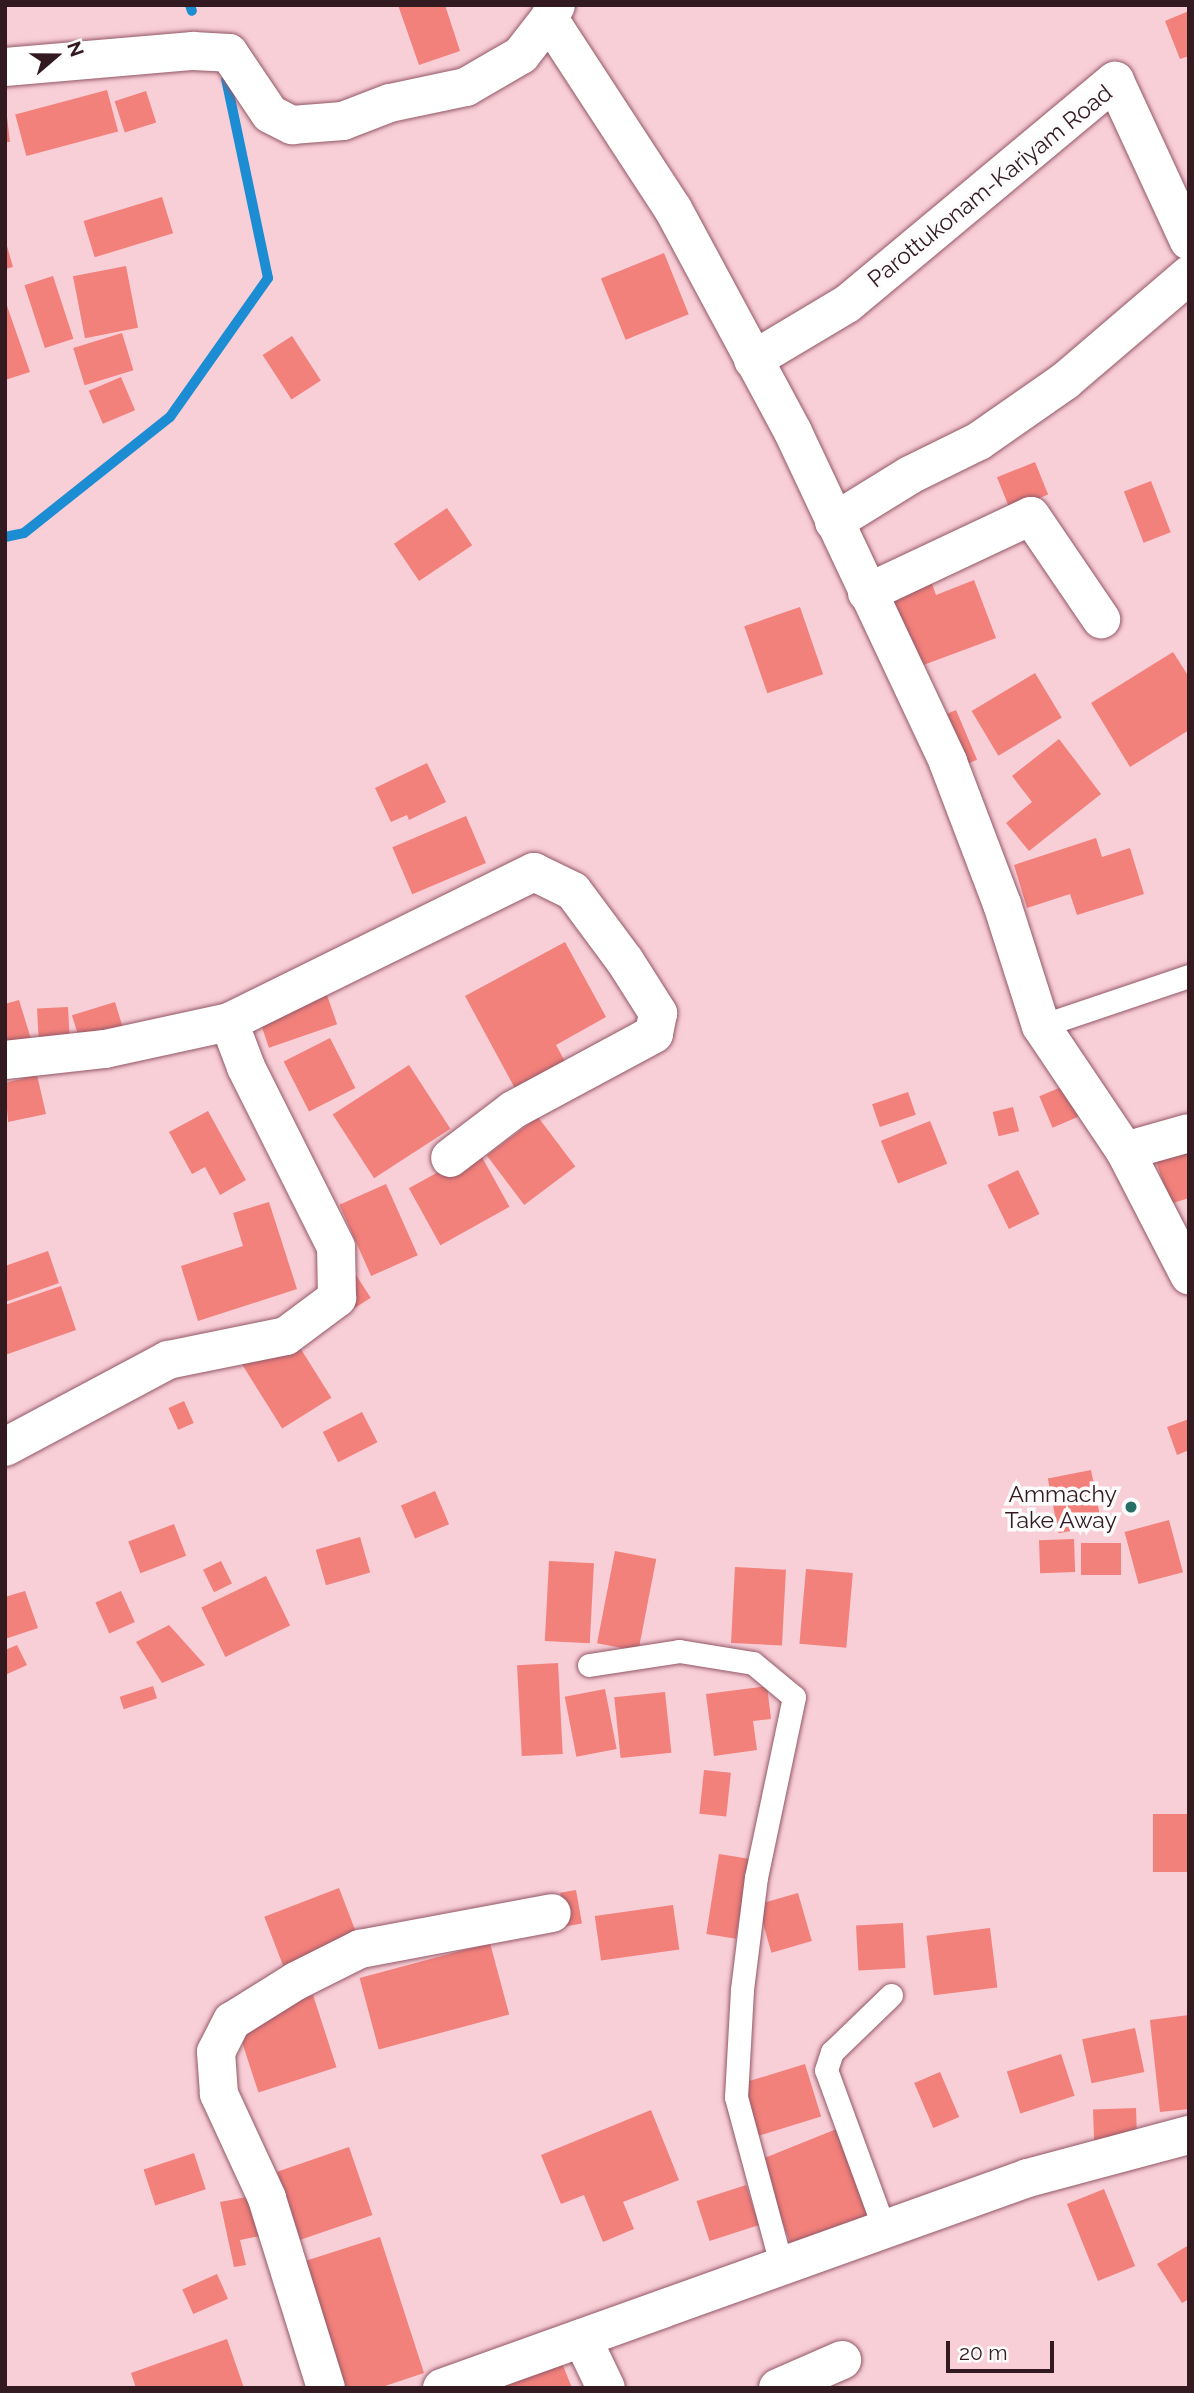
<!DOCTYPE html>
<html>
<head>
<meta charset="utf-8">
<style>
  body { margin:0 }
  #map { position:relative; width:1194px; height:2393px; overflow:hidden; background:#f8ced7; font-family:Raleway,sans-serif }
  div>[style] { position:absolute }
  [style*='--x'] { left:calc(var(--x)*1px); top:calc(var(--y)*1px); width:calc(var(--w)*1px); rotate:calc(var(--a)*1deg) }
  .stream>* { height:10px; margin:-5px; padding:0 5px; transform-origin:5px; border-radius:5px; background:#1d8dd3 }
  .building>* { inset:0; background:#f2807b; transform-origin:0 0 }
  .roads { filter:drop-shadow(0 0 2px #935766) drop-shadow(0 0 2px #935766) }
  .service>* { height:23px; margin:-11.5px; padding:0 11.5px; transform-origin:11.5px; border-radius:11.5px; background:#fff }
  .minor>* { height:38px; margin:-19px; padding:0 19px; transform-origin:19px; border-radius:19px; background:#fff }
  .dots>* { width:19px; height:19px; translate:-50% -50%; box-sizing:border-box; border:4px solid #fcfcfc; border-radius:50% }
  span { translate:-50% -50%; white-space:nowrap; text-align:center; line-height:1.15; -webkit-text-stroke:7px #fcfcfc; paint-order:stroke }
  .street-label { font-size:23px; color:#331a21 }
  .poi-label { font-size:23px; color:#331a21 }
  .right { translate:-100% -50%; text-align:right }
  .frame { position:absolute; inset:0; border:7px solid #331a21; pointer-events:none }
  .north { position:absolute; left:21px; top:21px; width:70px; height:70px; -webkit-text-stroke:5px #fcfcfc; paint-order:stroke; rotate:70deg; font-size:19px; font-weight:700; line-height:28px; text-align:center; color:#331a21 }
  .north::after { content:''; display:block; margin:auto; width:24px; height:32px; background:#331a21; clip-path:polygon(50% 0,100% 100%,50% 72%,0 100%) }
  .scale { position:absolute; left:946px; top:2341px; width:108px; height:32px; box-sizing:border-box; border:4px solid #331a21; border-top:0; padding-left:9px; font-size:21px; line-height:24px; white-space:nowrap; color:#331a21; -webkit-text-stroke:5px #fcfcfc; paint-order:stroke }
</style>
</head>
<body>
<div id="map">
  <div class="stream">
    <i style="--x:190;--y:5;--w:6;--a:72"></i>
    <i style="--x:5;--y:537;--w:19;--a:-12"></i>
    <i style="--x:24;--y:533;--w:186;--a:-38.5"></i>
    <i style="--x:170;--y:417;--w:170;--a:-54.8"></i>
    <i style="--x:268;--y:278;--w:203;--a:-101.9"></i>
  </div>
  <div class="building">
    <i style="clip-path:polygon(398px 5px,445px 5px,460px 51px,419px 65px)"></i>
    <i style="clip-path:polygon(1189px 11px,1189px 56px,1180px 59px,1165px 21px)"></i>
    <i style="left:107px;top:90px;width:43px;height:95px;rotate:75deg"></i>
    <i style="left:146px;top:91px;width:33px;height:33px;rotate:72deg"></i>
    <i style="clip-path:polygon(7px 117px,10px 142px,5px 142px,5px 118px)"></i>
    <i style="left:162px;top:197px;width:38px;height:82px;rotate:73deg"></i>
    <i style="clip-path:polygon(5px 239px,13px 267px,5px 269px)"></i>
    <i style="left:664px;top:253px;width:66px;height:68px;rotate:68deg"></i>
    <i style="left:126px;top:266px;width:63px;height:54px;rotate:79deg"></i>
    <i style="left:53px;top:276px;width:66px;height:30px;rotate:72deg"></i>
    <i style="clip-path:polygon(5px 300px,30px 372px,5px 380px)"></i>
    <i style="left:122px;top:333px;width:39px;height:51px;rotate:73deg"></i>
    <i style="left:292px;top:336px;width:53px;height:35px;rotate:57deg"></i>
    <i style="left:121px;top:377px;width:36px;height:35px;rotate:67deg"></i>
    <i style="left:1035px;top:462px;width:35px;height:41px;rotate:68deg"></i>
    <i style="left:1151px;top:481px;width:55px;height:29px;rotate:69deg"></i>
    <i style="left:447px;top:508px;width:45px;height:64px;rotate:56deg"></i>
    <i style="clip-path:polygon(974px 580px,996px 638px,910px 670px,883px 599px,931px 581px,936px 595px)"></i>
    <i style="left:800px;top:607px;width:71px;height:59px;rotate:71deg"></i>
    <i style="clip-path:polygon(1173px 652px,1189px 677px,1189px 730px,1130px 767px,1091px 703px)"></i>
    <i style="left:1035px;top:673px;width:52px;height:74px;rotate:59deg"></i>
    <i style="left:956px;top:710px;width:54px;height:17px;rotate:67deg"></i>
    <i style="clip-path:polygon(1059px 739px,1101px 794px,1029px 851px,1006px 823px,1032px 802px,1012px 776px)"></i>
    <i style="clip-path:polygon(427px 763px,446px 802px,409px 820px,407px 815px,391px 822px,375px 788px)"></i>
    <i style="left:466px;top:816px;width:51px;height:80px;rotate:67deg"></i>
    <i style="clip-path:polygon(1096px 838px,1102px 857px,1130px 848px,1144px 894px,1077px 915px,1070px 894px,1027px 908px,1014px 865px)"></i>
    <i style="clip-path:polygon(565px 942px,606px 1017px,556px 1045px,568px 1067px,518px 1094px,465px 996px)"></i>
    <i style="left:327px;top:995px;width:31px;height:72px;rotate:71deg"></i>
    <i style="clip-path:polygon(19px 1000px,31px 1039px,5px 1046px,5px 1004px)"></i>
    <i style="left:115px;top:1002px;width:27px;height:45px;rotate:73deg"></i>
    <i style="left:68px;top:1007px;width:37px;height:31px;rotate:87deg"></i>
    <i style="left:330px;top:1038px;width:56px;height:52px;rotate:63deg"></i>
    <i style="left:409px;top:1065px;width:76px;height:91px;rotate:57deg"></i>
    <i style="clip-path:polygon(37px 1075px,46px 1114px,8px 1122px,5px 1083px)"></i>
    <i style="left:1066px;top:1085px;width:34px;height:29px;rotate:67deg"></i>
    <i style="left:908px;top:1092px;width:24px;height:38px;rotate:71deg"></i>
    <i style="left:1013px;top:1107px;width:25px;height:21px;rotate:76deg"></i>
    <i style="clip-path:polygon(208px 1111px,246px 1180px,220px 1195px,205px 1167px,192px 1174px,169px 1132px)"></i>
    <i style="left:538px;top:1117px;width:62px;height:64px;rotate:53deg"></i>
    <i style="left:930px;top:1121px;width:46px;height:53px;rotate:68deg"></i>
    <i style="left:478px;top:1150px;width:65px;height:79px;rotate:61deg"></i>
    <i style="clip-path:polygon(1189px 1150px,1189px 1198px,1170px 1204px,1156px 1161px)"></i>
    <i style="left:1018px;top:1170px;width:49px;height:34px;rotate:64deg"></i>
    <i style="left:386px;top:1184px;width:78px;height:51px;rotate:66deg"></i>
    <i style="clip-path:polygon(269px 1202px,297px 1289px,198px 1321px,181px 1266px,243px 1246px,233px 1213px)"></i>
    <i style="clip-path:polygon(48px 1251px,59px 1283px,5px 1302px,5px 1266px)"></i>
    <i style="left:356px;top:1275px;width:27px;height:19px;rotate:57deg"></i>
    <i style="clip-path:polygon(61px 1286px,76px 1330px,5px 1355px,5px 1305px)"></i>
    <i style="left:289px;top:1330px;width:80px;height:58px;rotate:58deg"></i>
    <i style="left:184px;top:1401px;width:24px;height:17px;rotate:66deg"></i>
    <i style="left:362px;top:1412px;width:34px;height:44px;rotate:63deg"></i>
    <i style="clip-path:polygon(1189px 1419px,1189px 1450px,1177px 1455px,1167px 1427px)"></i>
    <i style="left:1091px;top:1470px;width:56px;height:44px;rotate:79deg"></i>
    <i style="left:435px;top:1491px;width:36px;height:37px;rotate:67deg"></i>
    <i style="left:1169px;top:1520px;width:54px;height:46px;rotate:75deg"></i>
    <i style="left:174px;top:1524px;width:34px;height:49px;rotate:69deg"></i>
    <i style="left:360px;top:1537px;width:37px;height:46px;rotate:74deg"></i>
    <i style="left:1074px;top:1539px;width:33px;height:35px;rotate:88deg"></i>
    <i style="left:1081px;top:1543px;width:40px;height:32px"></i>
    <i style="left:615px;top:1551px;width:42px;height:94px;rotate:11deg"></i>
    <i style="left:221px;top:1561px;width:25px;height:20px;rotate:64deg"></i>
    <i style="left:549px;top:1561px;width:45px;height:80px;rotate:3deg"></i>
    <i style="left:735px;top:1567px;width:51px;height:76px;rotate:3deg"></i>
    <i style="left:806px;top:1569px;width:47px;height:75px;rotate:5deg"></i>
    <i style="left:266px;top:1576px;width:55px;height:72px;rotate:64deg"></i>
    <i style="clip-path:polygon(25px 1591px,38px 1628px,5px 1639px,5px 1597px)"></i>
    <i style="left:121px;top:1591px;width:34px;height:28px;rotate:66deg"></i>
    <i style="clip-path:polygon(169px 1625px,205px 1665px,162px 1683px,136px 1642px)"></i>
    <i style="clip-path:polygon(17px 1645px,27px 1665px,5px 1675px,5px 1650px)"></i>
    <i style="left:558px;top:1663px;width:91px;height:41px;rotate:87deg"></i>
    <i style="left:153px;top:1686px;width:13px;height:35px;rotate:72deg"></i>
    <i style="clip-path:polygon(767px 1686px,771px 1719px,753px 1721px,757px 1750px,714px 1756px,706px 1694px)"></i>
    <i style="left:605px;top:1689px;width:61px;height:41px;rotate:79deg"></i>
    <i style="left:665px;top:1692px;width:61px;height:51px;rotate:84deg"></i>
    <i style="left:704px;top:1770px;width:27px;height:44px;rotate:6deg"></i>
    <i style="left:1189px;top:1814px;width:58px;height:36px;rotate:90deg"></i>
    <i style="left:719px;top:1854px;width:30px;height:81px;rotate:9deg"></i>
    <i style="left:339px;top:1888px;width:55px;height:80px;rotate:69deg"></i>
    <i style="left:576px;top:1890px;width:34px;height:16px;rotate:80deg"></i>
    <i style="left:798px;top:1893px;width:50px;height:42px;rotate:74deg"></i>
    <i style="left:673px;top:1905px;width:45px;height:79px;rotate:82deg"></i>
    <i style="left:903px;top:1923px;width:45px;height:47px;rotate:87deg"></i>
    <i style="left:990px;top:1928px;width:60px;height:64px;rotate:83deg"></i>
    <i style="left:490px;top:1943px;width:74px;height:135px;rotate:75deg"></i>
    <i style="left:313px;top:1995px;width:76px;height:82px;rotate:72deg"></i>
    <i style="clip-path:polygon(1189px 2015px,1189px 2109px,1160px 2112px,1150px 2020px)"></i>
    <i style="left:1135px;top:2028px;width:45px;height:54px;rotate:78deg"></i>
    <i style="left:1061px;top:2054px;width:44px;height:57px;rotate:72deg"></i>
    <i style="left:805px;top:2064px;width:55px;height:65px;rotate:73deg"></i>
    <i style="left:940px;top:2072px;width:49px;height:28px;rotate:67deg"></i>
    <i style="left:1136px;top:2108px;width:31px;height:43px;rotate:88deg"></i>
    <i style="clip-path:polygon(651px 2110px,679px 2180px,623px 2202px,634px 2229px,603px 2242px,584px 2195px,561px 2204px,541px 2155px)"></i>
    <i style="left:839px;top:2128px;width:100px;height:88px;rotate:68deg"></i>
    <i style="left:349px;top:2147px;width:72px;height:76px;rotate:71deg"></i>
    <i style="left:194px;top:2153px;width:38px;height:53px;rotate:72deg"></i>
    <i style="left:746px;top:2185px;width:42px;height:52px;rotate:72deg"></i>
    <i style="left:1104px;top:2189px;width:83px;height:40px;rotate:68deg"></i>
    <i style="clip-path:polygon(257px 2195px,265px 2235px,240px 2240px,246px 2265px,234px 2267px,220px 2202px)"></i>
    <i style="clip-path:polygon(380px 2237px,424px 2373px,379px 2388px,339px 2388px,299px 2263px)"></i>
    <i style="clip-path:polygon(1189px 2245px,1189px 2299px,1182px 2303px,1157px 2264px)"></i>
    <i style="left:217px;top:2274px;width:27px;height:38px;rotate:66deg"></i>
    <i style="clip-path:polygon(227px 2339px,244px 2388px,136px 2388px,131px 2373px)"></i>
    <i style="clip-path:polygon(562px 2363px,572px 2388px,498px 2388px)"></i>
  </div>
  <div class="roads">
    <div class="service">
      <i style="--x:1041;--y:1026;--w:156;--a:-18.7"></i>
      <i style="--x:589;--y:1665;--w:91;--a:-8.8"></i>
      <i style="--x:679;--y:1651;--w:75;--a:9.2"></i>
      <i style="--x:753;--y:1663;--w:53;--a:39.7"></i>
      <i style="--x:794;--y:1697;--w:184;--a:101.9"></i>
      <i style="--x:756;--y:1877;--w:114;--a:97.1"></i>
      <i style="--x:742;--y:1990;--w:107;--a:93.2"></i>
      <i style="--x:736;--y:2097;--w:176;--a:74.9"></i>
      <i style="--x:885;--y:2231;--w:171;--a:-110.1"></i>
      <i style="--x:826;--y:2070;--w:19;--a:-72"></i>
      <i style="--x:832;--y:2052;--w:82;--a:-44"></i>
    </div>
    <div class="minor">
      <i style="--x:556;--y:5;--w:16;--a:117"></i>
      <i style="--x:549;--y:19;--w:227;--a:56.9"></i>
      <i style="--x:673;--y:209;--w:253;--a:61.7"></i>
      <i style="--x:793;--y:432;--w:365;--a:64.8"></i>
      <i style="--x:948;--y:762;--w:152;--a:69.2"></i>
      <i style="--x:1002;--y:904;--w:128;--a:72.3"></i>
      <i style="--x:1041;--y:1026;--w:151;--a:56.1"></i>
      <i style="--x:1125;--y:1151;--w:140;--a:62.7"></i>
      <i style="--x:5;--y:67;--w:189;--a:-4.9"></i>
      <i style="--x:193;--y:51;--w:36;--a:3"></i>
      <i style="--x:229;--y:53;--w:73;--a:56.1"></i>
      <i style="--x:270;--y:114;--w:25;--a:27"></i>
      <i style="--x:292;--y:125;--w:51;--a:-4.5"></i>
      <i style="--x:343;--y:121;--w:50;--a:-21"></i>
      <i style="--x:390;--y:103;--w:78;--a:-11.9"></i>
      <i style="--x:466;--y:87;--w:64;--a:-30.2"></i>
      <i style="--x:521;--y:55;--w:46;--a:-52.1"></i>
      <i style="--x:753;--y:360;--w:109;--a:-30.8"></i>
      <i style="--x:847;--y:304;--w:349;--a:-39.8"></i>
      <i style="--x:1115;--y:81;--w:176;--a:65.2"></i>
      <i style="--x:834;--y:522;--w:89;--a:-31.7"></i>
      <i style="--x:910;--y:475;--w:77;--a:-26.2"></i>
      <i style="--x:979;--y:441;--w:105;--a:-34.9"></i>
      <i style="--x:1065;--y:381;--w:163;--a:-40.5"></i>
      <i style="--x:867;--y:593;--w:181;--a:-25.2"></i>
      <i style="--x:1031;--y:516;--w:125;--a:55.8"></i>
      <i style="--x:5;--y:1060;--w:101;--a:-6.3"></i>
      <i style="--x:105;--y:1049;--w:127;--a:-12.3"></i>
      <i style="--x:1125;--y:1151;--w:66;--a:-15.7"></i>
      <i style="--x:5;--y:1447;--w:185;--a:-28.1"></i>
      <i style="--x:168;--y:1360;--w:120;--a:-11.5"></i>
      <i style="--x:286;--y:1336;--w:64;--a:-36.7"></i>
      <i style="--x:337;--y:1298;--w:51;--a:-91.1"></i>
      <i style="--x:336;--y:1247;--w:201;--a:-116.6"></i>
      <i style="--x:246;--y:1067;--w:48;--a:-110.7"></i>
      <i style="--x:229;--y:1022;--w:340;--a:-26.2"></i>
      <i style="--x:534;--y:872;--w:43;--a:26"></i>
      <i style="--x:573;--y:891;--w:87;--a:53.4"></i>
      <i style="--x:625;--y:961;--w:62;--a:57.6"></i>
      <i style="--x:658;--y:1013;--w:21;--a:101"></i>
      <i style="--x:654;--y:1034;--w:160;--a:151.7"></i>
      <i style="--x:513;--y:1110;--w:79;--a:142.7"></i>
      <i style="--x:582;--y:2338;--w:55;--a:64.4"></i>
      <i style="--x:326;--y:2388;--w:199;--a:-107.3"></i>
      <i style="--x:267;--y:2198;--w:115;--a:-114.8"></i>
      <i style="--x:219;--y:2094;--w:42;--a:-94.1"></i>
      <i style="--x:216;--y:2052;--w:35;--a:-63"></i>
      <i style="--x:232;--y:2021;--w:75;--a:-32"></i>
      <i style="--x:296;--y:1981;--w:72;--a:-26.6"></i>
      <i style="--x:360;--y:1949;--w:195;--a:-10.6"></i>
      <i style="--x:442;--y:2388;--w:622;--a:-19.72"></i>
      <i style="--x:1028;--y:2178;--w:167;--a:-15"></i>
      <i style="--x:778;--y:2388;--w:70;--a:-23.6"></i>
    </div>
  </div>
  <div class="dots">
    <i style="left:1131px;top:1507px;background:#276f66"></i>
  </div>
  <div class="street-label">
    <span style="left:990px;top:186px;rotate:-39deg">Parottukonam-Kariyam Road</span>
  </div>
  <div class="poi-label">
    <span class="right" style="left:1117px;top:1507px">Ammachy<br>Take Away</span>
  </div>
  <div class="frame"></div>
  <div class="north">N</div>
  <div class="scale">20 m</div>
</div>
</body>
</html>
